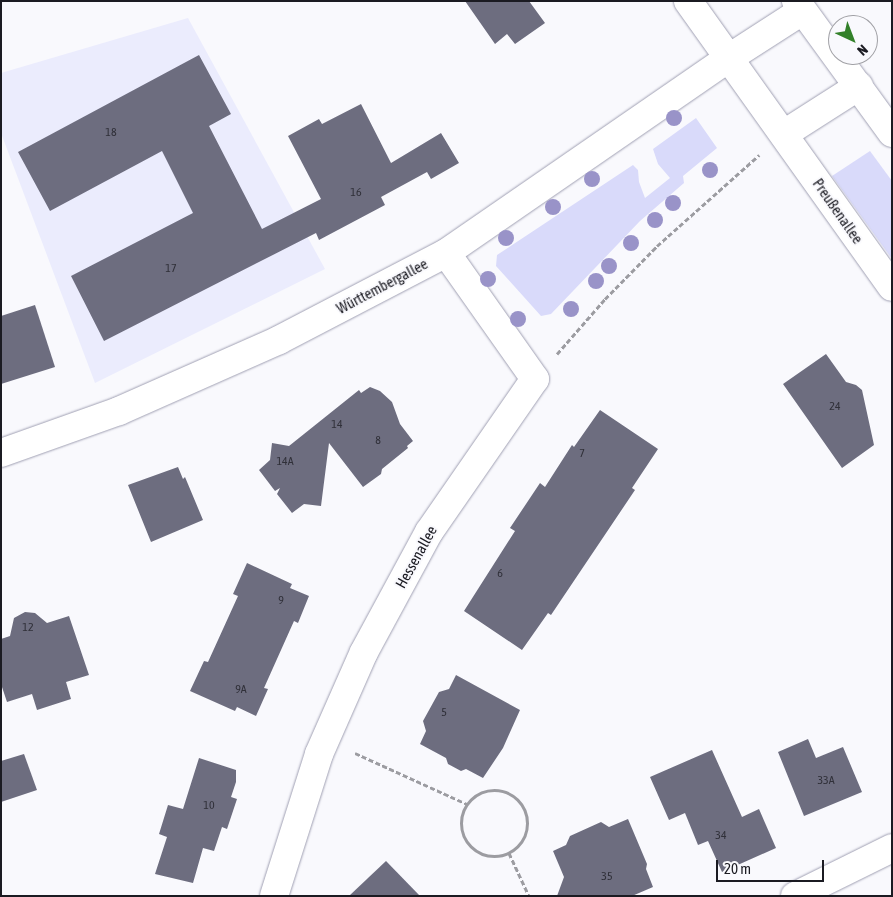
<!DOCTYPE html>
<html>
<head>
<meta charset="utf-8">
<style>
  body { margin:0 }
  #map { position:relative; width:893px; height:897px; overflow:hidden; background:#f9f9fd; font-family:"Asap Condensed",sans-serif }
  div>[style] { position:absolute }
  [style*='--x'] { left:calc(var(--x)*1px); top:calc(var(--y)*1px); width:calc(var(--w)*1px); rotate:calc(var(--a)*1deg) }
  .built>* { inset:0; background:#ebecfd }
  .green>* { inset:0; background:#d9dafa }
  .building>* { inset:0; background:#6d6d7f }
  .path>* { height:3px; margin-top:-1.5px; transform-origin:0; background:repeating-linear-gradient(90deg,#9c9ca1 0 5px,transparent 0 7.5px) }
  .path>.ring { margin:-1.5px; padding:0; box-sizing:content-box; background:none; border:3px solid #9c9ca1; border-radius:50% }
  .roads { filter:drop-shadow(0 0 1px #a0a0b3) drop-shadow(0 0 1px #a0a0b3) }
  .minor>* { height:28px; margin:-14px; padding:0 14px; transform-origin:14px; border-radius:14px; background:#fff }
  .tertiary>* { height:28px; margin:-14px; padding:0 14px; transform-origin:14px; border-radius:14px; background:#fff }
  .trees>* { width:16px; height:16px; margin:-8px; border-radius:50%; background:#9993c8 }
  span { translate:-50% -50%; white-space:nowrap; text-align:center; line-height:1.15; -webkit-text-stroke:4px #f9f9fd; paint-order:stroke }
  .number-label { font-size:12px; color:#303039 }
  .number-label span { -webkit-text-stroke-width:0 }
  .street-label { font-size:15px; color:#1b1b22 }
  .frame { position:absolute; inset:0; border:2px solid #1b1b22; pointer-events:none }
  .north { position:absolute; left:828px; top:15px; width:50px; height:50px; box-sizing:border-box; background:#f9f9fd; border:1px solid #a0a0a5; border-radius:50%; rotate:137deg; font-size:14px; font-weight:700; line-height:20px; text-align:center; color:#1b1b22 }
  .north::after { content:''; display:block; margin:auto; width:18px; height:22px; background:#33812a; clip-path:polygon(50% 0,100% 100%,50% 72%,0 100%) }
  .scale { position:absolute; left:716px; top:860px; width:108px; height:22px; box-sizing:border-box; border:2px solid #1b1b22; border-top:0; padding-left:6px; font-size:15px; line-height:18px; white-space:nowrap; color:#1b1b22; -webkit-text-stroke:4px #f9f9fd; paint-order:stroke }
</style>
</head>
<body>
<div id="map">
  <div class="built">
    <i style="clip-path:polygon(188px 18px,325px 269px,95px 383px,1px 133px,1px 73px)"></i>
  </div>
  <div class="green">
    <i style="clip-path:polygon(696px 118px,717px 148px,683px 176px,684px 183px,640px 221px,551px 314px,541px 316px,496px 266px,497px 255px,633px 165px,638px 170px,639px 182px,645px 198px,670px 178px,658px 164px,653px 149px)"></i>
    <i style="clip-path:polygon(870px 151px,892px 181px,892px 259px,832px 176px)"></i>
  </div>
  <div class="building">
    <i style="clip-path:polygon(465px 1px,529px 1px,545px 23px,515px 44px,507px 34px,495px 44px)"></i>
    <i style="clip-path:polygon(199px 55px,231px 114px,209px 126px,262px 229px,321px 199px,288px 136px,319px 119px,322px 124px,361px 104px,391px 163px,441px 133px,459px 163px,431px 179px,427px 172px,381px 197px,385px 205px,319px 240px,316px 233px,104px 341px,71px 276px,193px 213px,162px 151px,50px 211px,18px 152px)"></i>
    <i style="clip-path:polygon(35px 305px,55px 367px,1px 384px,1px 316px)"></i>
    <i style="clip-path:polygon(826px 354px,846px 382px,856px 385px,862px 390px,874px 445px,842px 468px,783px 384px)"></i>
    <i style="clip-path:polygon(370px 387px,380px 391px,392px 402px,400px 424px,413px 441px,407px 446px,408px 448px,382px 469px,381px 474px,363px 487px,329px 443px,321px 506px,304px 504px,292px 513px,277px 494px,280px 488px,275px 491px,259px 470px,270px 460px,272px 443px,289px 446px,359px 390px,361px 393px)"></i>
    <i style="clip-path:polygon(600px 410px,658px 449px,632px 488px,635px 490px,551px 615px,548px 613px,522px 650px,464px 611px,515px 531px,510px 528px,540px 483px,545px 487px,572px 445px,574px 447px)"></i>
    <i style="clip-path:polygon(178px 467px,183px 479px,185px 477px,203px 520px,151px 542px,128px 485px)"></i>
    <i style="clip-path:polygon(247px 563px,292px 584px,290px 588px,309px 596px,298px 623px,294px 621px,264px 688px,268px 689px,256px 716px,237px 707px,235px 711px,190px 691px,204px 661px,208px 662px,238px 596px,233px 594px)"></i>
    <i style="clip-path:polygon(25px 612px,35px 613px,47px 623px,69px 616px,89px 675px,66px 682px,71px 699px,37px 710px,32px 694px,7px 702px,1px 684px,1px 639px,10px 636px,14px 618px)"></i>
    <i style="clip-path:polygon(456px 675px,520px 710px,503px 748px,483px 778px,466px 769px,461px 771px,448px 764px,446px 758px,420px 744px,426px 731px,423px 721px,439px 692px,449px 689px)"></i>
    <i style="clip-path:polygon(808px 739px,816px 758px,843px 747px,862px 792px,804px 816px,778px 752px)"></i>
    <i style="clip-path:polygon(712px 750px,742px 817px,759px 809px,776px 848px,722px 872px,708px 841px,698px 845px,685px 813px,669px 820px,650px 777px)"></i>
    <i style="clip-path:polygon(24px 754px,37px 790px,1px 802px,1px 761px)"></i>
    <i style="clip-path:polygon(199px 758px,236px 770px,236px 782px,231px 797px,237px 799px,227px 829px,222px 827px,214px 851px,203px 848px,193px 883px,155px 874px,167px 837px,159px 834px,168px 805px,183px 809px)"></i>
    <i style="clip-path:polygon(628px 819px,647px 864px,646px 869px,653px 887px,632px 896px,557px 896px,564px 877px,553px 851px,566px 845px,570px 836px,601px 822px,609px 827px)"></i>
    <i style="clip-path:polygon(386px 861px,420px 896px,349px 896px)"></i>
  </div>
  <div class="path">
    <i style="--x:557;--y:354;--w:73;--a:-48.9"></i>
    <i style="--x:605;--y:299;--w:74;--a:-45.5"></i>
    <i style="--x:657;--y:246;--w:137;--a:-41.7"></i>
    <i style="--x:355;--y:753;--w:123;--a:24.5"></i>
    <i class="ring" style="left:461px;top:790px;width:63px;height:63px"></i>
    <i style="--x:509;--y:853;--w:47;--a:65.1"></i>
  </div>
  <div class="roads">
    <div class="minor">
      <i style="--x:784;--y:134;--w:89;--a:-32.6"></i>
      <i style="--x:1;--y:453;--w:125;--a:-19.6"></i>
      <i style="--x:119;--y:411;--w:175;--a:-23.9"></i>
      <i style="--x:279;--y:340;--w:188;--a:-27.5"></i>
      <i style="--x:446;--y:253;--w:344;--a:-34.6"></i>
      <i style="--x:729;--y:58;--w:87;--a:-32.8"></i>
      <i style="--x:274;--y:896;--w:149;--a:-72.4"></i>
      <i style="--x:319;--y:754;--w:111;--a:-66.2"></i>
      <i style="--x:364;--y:652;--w:136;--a:-61.6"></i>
      <i style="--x:429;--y:532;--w:186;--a:-55.3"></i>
      <i style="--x:535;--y:379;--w:154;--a:-125.2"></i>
      <i style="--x:795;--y:896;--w:108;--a:-26.3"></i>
    </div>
    <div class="tertiary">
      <i style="--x:688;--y:1;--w:351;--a:54.5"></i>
      <i style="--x:796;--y:1;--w:163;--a:54"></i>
    </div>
  </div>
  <div class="trees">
    <i style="left:674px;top:118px"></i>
    <i style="left:710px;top:170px"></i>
    <i style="left:592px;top:179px"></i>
    <i style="left:673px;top:203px"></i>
    <i style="left:553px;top:207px"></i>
    <i style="left:655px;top:220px"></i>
    <i style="left:506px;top:238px"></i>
    <i style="left:631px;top:243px"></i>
    <i style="left:609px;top:266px"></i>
    <i style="left:488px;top:279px"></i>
    <i style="left:596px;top:281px"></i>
    <i style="left:571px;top:309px"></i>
    <i style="left:518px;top:319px"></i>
  </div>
  <div class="number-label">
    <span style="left:111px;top:133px">18</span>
    <span style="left:356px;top:193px">16</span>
    <span style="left:171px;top:269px">17</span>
    <span style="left:835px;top:407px">24</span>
    <span style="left:337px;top:425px">14</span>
    <span style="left:378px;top:441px">8</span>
    <span style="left:582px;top:454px">7</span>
    <span style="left:285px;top:462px">14A</span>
    <span style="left:500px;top:574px">6</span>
    <span style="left:281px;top:601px">9</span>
    <span style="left:28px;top:628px">12</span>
    <span style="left:241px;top:690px">9A</span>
    <span style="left:444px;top:713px">5</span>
    <span style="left:826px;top:781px">33A</span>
    <span style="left:209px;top:806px">10</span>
    <span style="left:721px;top:836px">34</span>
    <span style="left:607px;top:877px">35</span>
  </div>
  <div class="street-label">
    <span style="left:838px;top:211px;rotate:55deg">Preußenallee</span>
    <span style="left:382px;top:286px;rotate:-28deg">Württembergallee</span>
    <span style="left:416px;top:557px;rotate:-61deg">Hessenallee</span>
  </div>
  <div class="frame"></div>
  <div class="north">N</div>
  <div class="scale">20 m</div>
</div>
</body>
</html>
